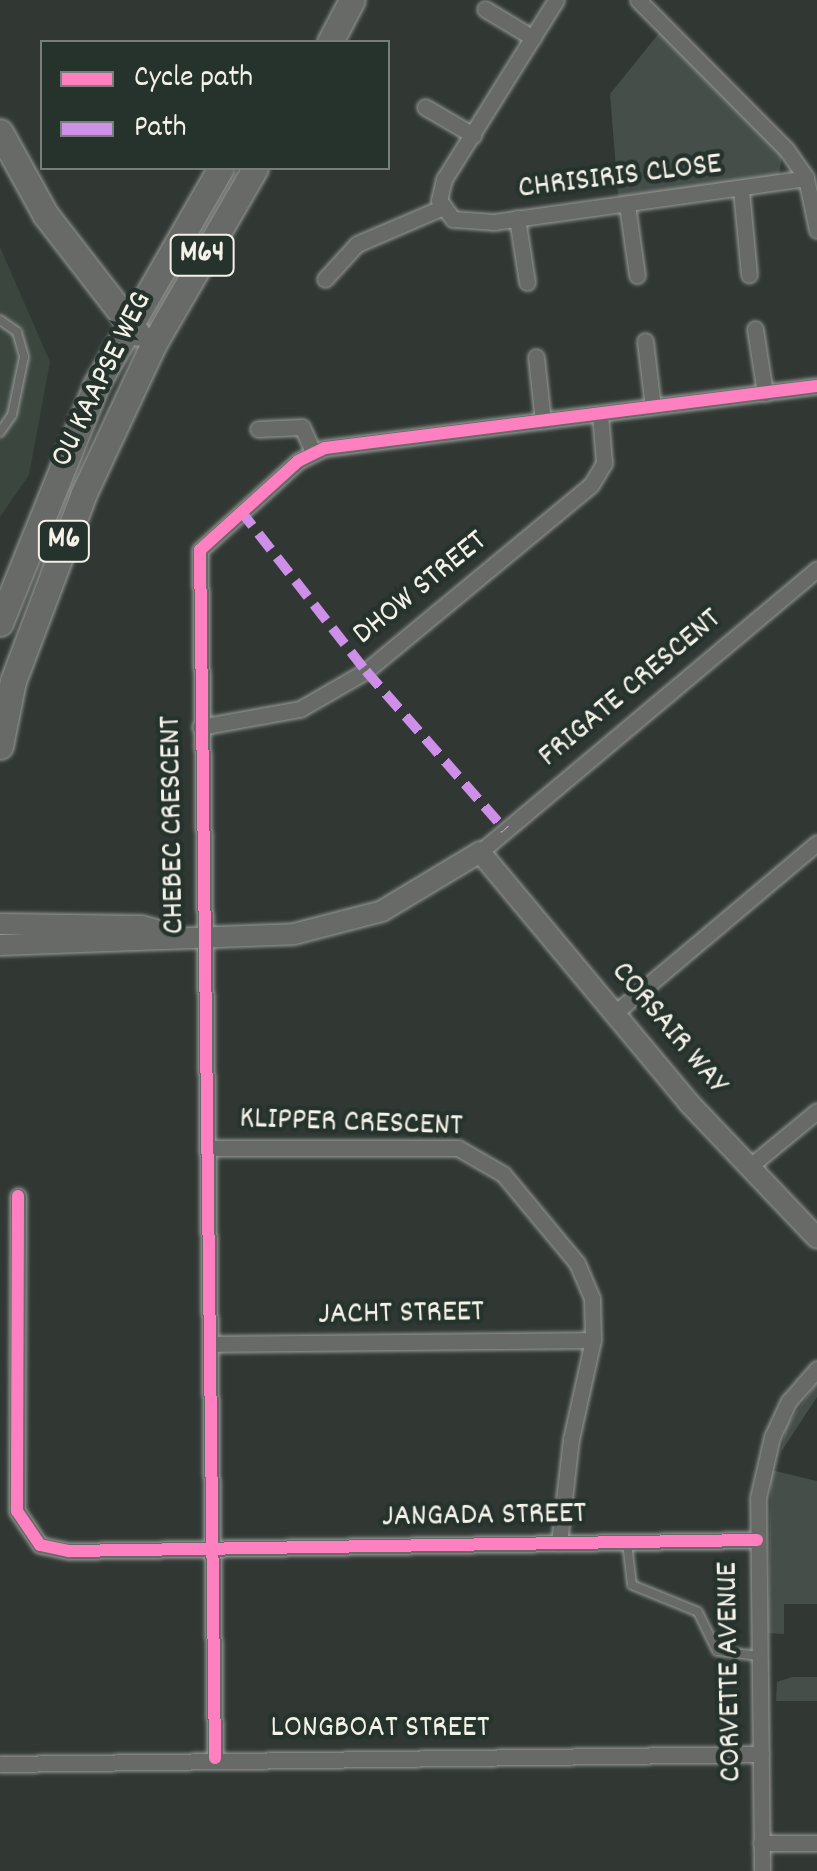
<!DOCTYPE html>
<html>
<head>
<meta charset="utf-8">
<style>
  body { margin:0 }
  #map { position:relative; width:817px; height:1871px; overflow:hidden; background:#313834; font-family:Dekko,sans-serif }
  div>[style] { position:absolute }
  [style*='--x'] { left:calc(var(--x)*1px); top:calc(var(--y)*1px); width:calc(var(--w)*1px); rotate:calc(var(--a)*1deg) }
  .built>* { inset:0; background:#3b463f }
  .green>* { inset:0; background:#454e49 }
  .roads { filter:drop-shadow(0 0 2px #9a9d99) drop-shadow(0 0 2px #9a9d99) }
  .service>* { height:8px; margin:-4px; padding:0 4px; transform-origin:4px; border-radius:4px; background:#676a66 }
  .minor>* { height:15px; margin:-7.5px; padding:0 7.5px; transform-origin:7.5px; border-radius:7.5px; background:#676a66 }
  .tertiary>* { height:20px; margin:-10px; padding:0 10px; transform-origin:10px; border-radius:10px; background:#676a66 }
  .primary>* { height:25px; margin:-12.5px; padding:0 12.5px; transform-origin:12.5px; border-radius:12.5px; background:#676a66 }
  .quiet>* { height:10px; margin-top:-5px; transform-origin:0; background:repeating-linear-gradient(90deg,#ce8fe9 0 20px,transparent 0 30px) }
  .cycleway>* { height:12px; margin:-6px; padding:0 6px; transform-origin:6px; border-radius:6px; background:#ff80c0 }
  span { translate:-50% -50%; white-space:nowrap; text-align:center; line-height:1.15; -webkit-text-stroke:9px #26332d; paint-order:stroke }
  .shield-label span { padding:2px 8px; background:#26332d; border:2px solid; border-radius:8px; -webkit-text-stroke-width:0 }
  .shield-label { font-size:30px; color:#f4f1e8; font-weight:700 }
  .street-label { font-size:32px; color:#f4f1e8 }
  .legend { position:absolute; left:40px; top:40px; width:350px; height:130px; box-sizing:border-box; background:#26332d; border:2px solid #787f78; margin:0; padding:12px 18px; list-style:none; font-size:30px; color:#f4f1e8 }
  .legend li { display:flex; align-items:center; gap:20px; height:50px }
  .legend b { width:50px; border:2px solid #787f78 }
</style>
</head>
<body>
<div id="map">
  <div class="built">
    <i style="clip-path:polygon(0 247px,50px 362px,29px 475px,0 517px)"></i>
  </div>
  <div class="green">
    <i style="clip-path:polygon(664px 27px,782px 156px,778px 182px,619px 206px,610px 94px)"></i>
    <i style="clip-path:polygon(817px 1382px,817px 1397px,781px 1452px,786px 1427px)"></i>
    <i style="clip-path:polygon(771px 1470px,817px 1481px,817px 1604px,784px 1604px,784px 1634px,768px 1633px)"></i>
    <i style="clip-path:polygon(792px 1677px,817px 1677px,817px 1701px,776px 1701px,777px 1682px)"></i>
  </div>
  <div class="roads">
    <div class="service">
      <i style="--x:0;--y:320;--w:21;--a:35"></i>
      <i style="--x:17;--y:332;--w:26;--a:74"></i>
      <i style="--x:24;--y:357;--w:59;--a:101.7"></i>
      <i style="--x:12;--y:415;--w:21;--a:125"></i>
      <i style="--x:627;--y:1543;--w:42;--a:83.2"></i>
      <i style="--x:632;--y:1585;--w:71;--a:22.2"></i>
      <i style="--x:698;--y:1612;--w:43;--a:64"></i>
      <i style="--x:717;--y:1651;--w:42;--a:6.8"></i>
    </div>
    <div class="minor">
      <i style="--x:556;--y:0;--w:211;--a:122"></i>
      <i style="--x:444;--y:179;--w:22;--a:103"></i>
      <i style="--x:439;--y:200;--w:24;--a:54"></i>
      <i style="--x:453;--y:219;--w:41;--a:4.2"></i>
      <i style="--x:494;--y:222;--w:315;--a:-8"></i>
      <i style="--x:638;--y:0;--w:210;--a:45.2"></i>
      <i style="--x:786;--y:149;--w:35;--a:55"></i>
      <i style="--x:806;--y:178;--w:53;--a:78.1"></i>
      <i style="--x:485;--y:9;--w:56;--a:31.1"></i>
      <i style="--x:425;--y:107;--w:56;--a:30.3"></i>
      <i style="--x:741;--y:190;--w:85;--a:84.6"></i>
      <i style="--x:627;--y:205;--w:71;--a:81.9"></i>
      <i style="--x:517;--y:218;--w:65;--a:81.1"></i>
      <i style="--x:325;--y:279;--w:47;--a:-47.6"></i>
      <i style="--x:357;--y:244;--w:91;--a:-23.2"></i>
      <i style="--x:755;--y:329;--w:65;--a:81.1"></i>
      <i style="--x:645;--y:341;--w:66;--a:83.1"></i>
      <i style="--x:536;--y:357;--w:64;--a:83.8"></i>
      <i style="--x:258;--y:429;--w:44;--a:-2.6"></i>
      <i style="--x:302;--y:427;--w:27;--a:66"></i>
      <i style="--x:200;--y:727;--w:102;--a:-10.2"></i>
      <i style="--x:300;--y:709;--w:76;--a:-29.9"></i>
      <i style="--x:366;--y:671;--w:292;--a:-39.6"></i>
      <i style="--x:591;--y:485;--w:26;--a:-59"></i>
      <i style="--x:604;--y:463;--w:49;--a:-94.7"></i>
      <i style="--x:480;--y:852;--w:440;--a:-40"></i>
      <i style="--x:615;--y:1013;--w:264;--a:-40.1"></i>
      <i style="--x:208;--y:1148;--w:250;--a:0"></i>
      <i style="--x:458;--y:1148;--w:52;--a:30"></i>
      <i style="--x:503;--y:1174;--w:116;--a:50.3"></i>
      <i style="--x:577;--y:1263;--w:39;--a:67"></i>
      <i style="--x:592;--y:1299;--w:41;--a:88.6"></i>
      <i style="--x:593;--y:1340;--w:101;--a:102.5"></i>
      <i style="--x:571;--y:1439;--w:105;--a:96.6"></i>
      <i style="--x:749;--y:1167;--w:88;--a:-39.5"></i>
      <i style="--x:18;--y:1196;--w:315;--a:90.2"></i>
      <i style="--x:17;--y:1511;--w:41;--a:55.9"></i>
      <i style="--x:40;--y:1545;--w:30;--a:12"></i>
      <i style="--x:69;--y:1551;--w:688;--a:-0.92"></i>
      <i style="--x:210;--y:1344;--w:383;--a:-0.6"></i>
      <i style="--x:215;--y:1758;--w:1208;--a:-90.71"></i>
      <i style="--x:200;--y:550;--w:132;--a:-42.2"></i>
      <i style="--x:298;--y:461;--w:30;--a:-26"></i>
      <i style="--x:325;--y:448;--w:496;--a:-7.2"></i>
      <i style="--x:0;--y:1764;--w:761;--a:-0.75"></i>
      <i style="--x:761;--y:1843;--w:56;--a:0"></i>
      <i style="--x:762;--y:1871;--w:373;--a:-90.6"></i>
      <i style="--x:758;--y:1498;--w:63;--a:-77.1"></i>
      <i style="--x:772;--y:1437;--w:40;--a:-65"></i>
      <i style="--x:789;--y:1401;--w:43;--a:-48.8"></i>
    </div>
    <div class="tertiary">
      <i style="--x:0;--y:924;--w:141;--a:0.8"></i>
      <i style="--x:141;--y:926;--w:28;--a:15"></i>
      <i style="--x:0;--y:945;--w:294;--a:-2.1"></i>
      <i style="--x:294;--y:934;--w:91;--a:-14.6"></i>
      <i style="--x:382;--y:911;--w:114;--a:-31"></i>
      <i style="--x:480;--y:852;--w:327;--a:50.2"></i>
      <i style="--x:689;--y:1103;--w:186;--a:46.5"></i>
    </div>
    <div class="primary">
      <i style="--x:330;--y:42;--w:47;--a:-62.4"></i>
      <i style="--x:0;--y:132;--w:94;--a:61.2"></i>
      <i style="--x:45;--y:214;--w:150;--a:52.3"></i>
      <i style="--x:0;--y:623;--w:257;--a:-68"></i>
      <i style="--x:96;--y:385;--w:250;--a:-60.1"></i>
      <i style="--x:0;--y:746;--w:66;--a:-78.7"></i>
      <i style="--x:13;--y:681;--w:201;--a:-69.3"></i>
      <i style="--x:84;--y:493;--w:163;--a:-65"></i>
      <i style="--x:153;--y:345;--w:204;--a:-60"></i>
    </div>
  </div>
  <div class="quiet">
    <i style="--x:240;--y:510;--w:204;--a:52"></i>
    <i style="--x:366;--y:671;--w:211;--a:48.8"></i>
  </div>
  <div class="cycleway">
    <i style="--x:18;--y:1196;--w:315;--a:90.2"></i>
    <i style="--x:17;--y:1511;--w:41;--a:55.9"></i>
    <i style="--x:40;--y:1545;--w:30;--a:12"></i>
    <i style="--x:69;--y:1551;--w:688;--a:-0.92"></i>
    <i style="--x:215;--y:1758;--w:1208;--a:-90.71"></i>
    <i style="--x:200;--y:550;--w:132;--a:-42.2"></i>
    <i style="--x:298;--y:461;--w:30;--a:-26"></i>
    <i style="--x:325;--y:448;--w:496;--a:-7.2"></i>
  </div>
  <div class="shield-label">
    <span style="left:202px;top:255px">M64</span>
    <span style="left:64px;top:541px">M6</span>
  </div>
  <div class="street-label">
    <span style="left:620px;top:178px;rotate:-7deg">CHRISIRIS CLOSE</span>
    <span style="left:103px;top:380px;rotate:-64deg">OU KAAPSE WEG</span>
    <span style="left:421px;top:589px;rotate:-39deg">DHOW STREET</span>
    <span style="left:631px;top:689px;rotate:-40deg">FRIGATE CRESCENT</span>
    <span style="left:174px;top:825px;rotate:-91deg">CHEBEC CRESCENT</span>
    <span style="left:668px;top:1029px;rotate:50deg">CORSAIR WAY</span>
    <span style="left:351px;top:1124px;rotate:2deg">KLIPPER CRESCENT</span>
    <span style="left:401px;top:1315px;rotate:-1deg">JACHT STREET</span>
    <span style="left:484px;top:1517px;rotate:-1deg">JANGADA STREET</span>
    <span style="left:731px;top:1672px;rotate:-91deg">CORVETTE AVENUE</span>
    <span style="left:380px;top:1729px">LONGBOAT STREET</span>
  </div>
  <ul class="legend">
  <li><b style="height:12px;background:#ff80c0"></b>Cycle path</li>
  <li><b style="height:12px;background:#ce8fe9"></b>Path</li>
  </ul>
</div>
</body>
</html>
